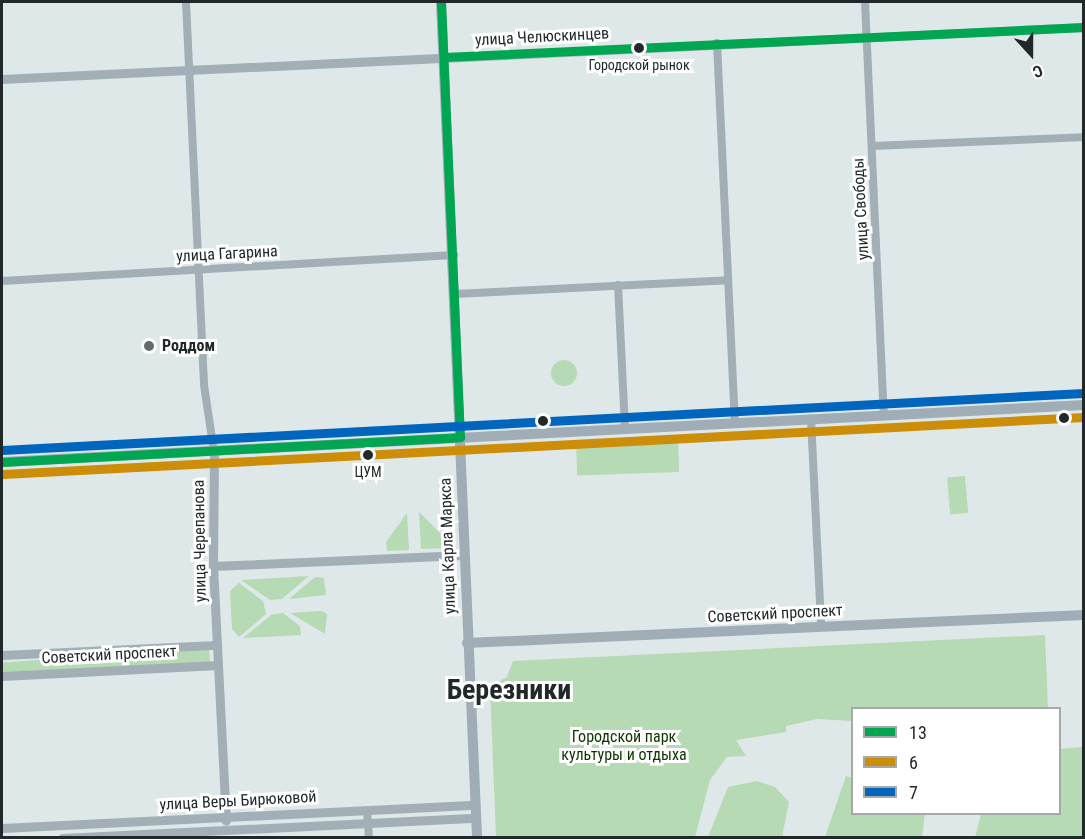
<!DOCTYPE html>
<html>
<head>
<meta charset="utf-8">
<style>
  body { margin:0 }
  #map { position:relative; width:1085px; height:839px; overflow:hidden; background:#dee8e9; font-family:"Roboto Condensed",sans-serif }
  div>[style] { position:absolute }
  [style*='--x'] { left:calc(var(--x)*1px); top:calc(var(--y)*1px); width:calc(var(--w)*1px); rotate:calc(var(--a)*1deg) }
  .green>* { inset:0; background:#b6dab3; transform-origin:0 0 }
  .round { border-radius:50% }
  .minor>* { height:8px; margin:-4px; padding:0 4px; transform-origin:4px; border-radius:4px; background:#a2afb6 }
  .tertiary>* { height:9px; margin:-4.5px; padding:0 4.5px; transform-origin:4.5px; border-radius:4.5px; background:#a2afb6 }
  .secondary>* { height:10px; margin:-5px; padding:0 5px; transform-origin:5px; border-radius:5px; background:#a0adb6 }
  .bus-1>* { height:9px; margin:-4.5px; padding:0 4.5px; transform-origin:4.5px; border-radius:4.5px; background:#00a651 }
  .bus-2>* { height:9px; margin:-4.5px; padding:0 4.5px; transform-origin:4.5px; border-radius:4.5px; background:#cc8d08 }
  .bus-3>* { height:9px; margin:-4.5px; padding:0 4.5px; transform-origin:4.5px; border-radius:4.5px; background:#0065bd }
  .dots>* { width:16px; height:16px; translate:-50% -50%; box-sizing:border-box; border:3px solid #fff; border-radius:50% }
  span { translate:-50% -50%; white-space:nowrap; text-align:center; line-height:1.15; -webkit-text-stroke:6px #fff; paint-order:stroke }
  .bus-label { font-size:14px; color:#222829 }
  .street-label { font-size:16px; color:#222829 }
  .poi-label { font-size:16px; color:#222829; font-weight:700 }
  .left { translate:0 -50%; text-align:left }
  .park-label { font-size:16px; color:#0e3502 }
  .town-label { font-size:28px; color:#222829; font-weight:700 }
  .frame { position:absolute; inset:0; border:3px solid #222829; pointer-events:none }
  .legend { position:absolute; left:851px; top:707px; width:210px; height:108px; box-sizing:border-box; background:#fff; border:2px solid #a7a9a9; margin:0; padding:8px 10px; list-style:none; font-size:18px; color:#222829 }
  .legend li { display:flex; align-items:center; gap:12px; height:30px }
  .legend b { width:30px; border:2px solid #a7a9a9 }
  .north { position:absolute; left:1001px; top:24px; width:60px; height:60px; -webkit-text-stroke:4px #fff; paint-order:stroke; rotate:159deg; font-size:16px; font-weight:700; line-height:24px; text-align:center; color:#222829 }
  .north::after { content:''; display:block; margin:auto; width:21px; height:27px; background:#222829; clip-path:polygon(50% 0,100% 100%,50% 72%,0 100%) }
</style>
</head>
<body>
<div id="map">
  <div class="green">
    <i class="round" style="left:551px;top:360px;width:26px;height:26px"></i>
    <i style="left:678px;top:440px;width:32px;height:102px;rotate:88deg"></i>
    <i style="left:965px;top:476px;width:37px;height:18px;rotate:85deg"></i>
    <i style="clip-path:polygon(419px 512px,447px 540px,446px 548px,421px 549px)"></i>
    <i style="clip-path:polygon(407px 513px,409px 550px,387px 551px,386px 542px)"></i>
    <i style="clip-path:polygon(309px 576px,282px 599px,270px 600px,241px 580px)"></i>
    <i style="clip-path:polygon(315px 577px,324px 578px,326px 595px,289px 599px)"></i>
    <i style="clip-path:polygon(239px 583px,263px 601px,266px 614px,239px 637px,232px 629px,230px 591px)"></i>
    <i style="clip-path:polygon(321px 611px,327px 614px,325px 634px,290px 613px)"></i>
    <i style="clip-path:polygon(283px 613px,300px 626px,301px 635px,243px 638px,271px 615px)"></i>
    <i style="clip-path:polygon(1045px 635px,1048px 708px,852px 708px,852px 721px,817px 719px,786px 726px,786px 732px,736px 740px,746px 756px,727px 757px,710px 780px,695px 837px,496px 837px,490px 687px,507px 677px,513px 661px)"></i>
    <i style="left:209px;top:648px;width:15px;height:207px;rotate:86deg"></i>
    <i style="clip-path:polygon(1083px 747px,1083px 837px,975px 837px,981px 814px,1060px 814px,1060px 749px)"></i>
    <i style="clip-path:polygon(846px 776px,852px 778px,852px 814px,925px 814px,922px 837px,825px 837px)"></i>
    <i style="clip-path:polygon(757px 781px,775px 787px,789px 802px,782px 837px,708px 837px,728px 787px)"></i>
  </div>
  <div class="minor">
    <i style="--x:186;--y:2;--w:383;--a:87.3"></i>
    <i style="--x:204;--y:385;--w:68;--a:81.5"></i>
    <i style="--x:865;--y:2;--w:413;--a:87.4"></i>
    <i style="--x:717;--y:43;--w:380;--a:87.3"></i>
    <i style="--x:872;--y:146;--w:212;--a:-2.4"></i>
    <i style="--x:2;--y:281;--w:453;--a:-3.3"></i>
    <i style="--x:618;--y:285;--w:143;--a:87.2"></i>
    <i style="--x:455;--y:294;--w:273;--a:-2.9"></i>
    <i style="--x:811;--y:419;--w:208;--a:87.2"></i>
    <i style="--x:367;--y:810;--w:28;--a:86"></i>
  </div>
  <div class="tertiary">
    <i style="--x:2;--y:79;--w:1083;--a:-2.75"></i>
    <i style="--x:214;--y:452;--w:114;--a:90.5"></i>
    <i style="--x:213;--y:566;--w:255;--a:87.1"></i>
    <i style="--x:213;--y:566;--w:250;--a:-2.5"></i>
    <i style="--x:2;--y:655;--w:215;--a:-2.7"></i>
    <i style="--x:2;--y:676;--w:216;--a:-2.9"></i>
    <i style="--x:2;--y:828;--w:474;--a:-2.8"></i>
    <i style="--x:62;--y:838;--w:414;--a:-2.8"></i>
  </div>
  <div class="secondary">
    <i style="--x:441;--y:2;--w:837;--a:87.53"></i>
    <i style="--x:2;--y:462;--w:1084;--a:-3.02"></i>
    <i style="--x:467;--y:643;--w:618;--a:-2.6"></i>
  </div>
  <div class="bus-1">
    <i style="--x:441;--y:2;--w:435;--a:87.5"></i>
    <i style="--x:444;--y:57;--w:641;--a:-2.68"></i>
    <i style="--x:2;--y:462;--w:459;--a:-3.1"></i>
  </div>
  <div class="bus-2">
    <i style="--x:3;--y:474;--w:1083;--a:-3.02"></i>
  </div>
  <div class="bus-3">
    <i style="--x:2;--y:450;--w:1083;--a:-3.02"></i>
  </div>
  <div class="dots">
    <i style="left:639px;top:48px;background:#222829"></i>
    <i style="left:149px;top:346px;background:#646b6c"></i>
    <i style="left:1064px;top:418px;background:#222829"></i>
    <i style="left:543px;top:421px;background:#222829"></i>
    <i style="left:368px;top:455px;background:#222829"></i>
  </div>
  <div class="bus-label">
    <span style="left:639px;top:65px">Городской рынок</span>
    <span style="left:368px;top:472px">ЦУМ</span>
  </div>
  <div class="street-label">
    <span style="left:542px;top:37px;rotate:-3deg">улица Челюскинцев</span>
    <span style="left:861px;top:209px;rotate:-93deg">улица Свободы</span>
    <span style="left:227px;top:254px;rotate:-3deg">улица Гагарина</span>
    <span style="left:200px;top:541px;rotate:-91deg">улица Черепанова</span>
    <span style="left:448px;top:546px;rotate:-92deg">улица Карла Маркса</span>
    <span style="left:775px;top:614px;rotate:-3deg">Советский проспект</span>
    <span style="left:109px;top:655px;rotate:-3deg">Советский проспект</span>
    <span style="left:238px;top:801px;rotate:-3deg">улица Веры Бирюковой</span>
  </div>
  <div class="poi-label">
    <span class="left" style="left:162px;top:346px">Роддом</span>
  </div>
  <div class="park-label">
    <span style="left:624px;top:746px">Городской парк<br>культуры и отдыха</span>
  </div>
  <div class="town-label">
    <span style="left:509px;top:690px">Березники</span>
  </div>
  <div class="frame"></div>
  <ul class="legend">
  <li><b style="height:8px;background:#00a651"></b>13</li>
  <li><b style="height:8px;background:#cc8d08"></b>6</li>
  <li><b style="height:8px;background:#0065bd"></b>7</li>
  </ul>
  <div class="north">С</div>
</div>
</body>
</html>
